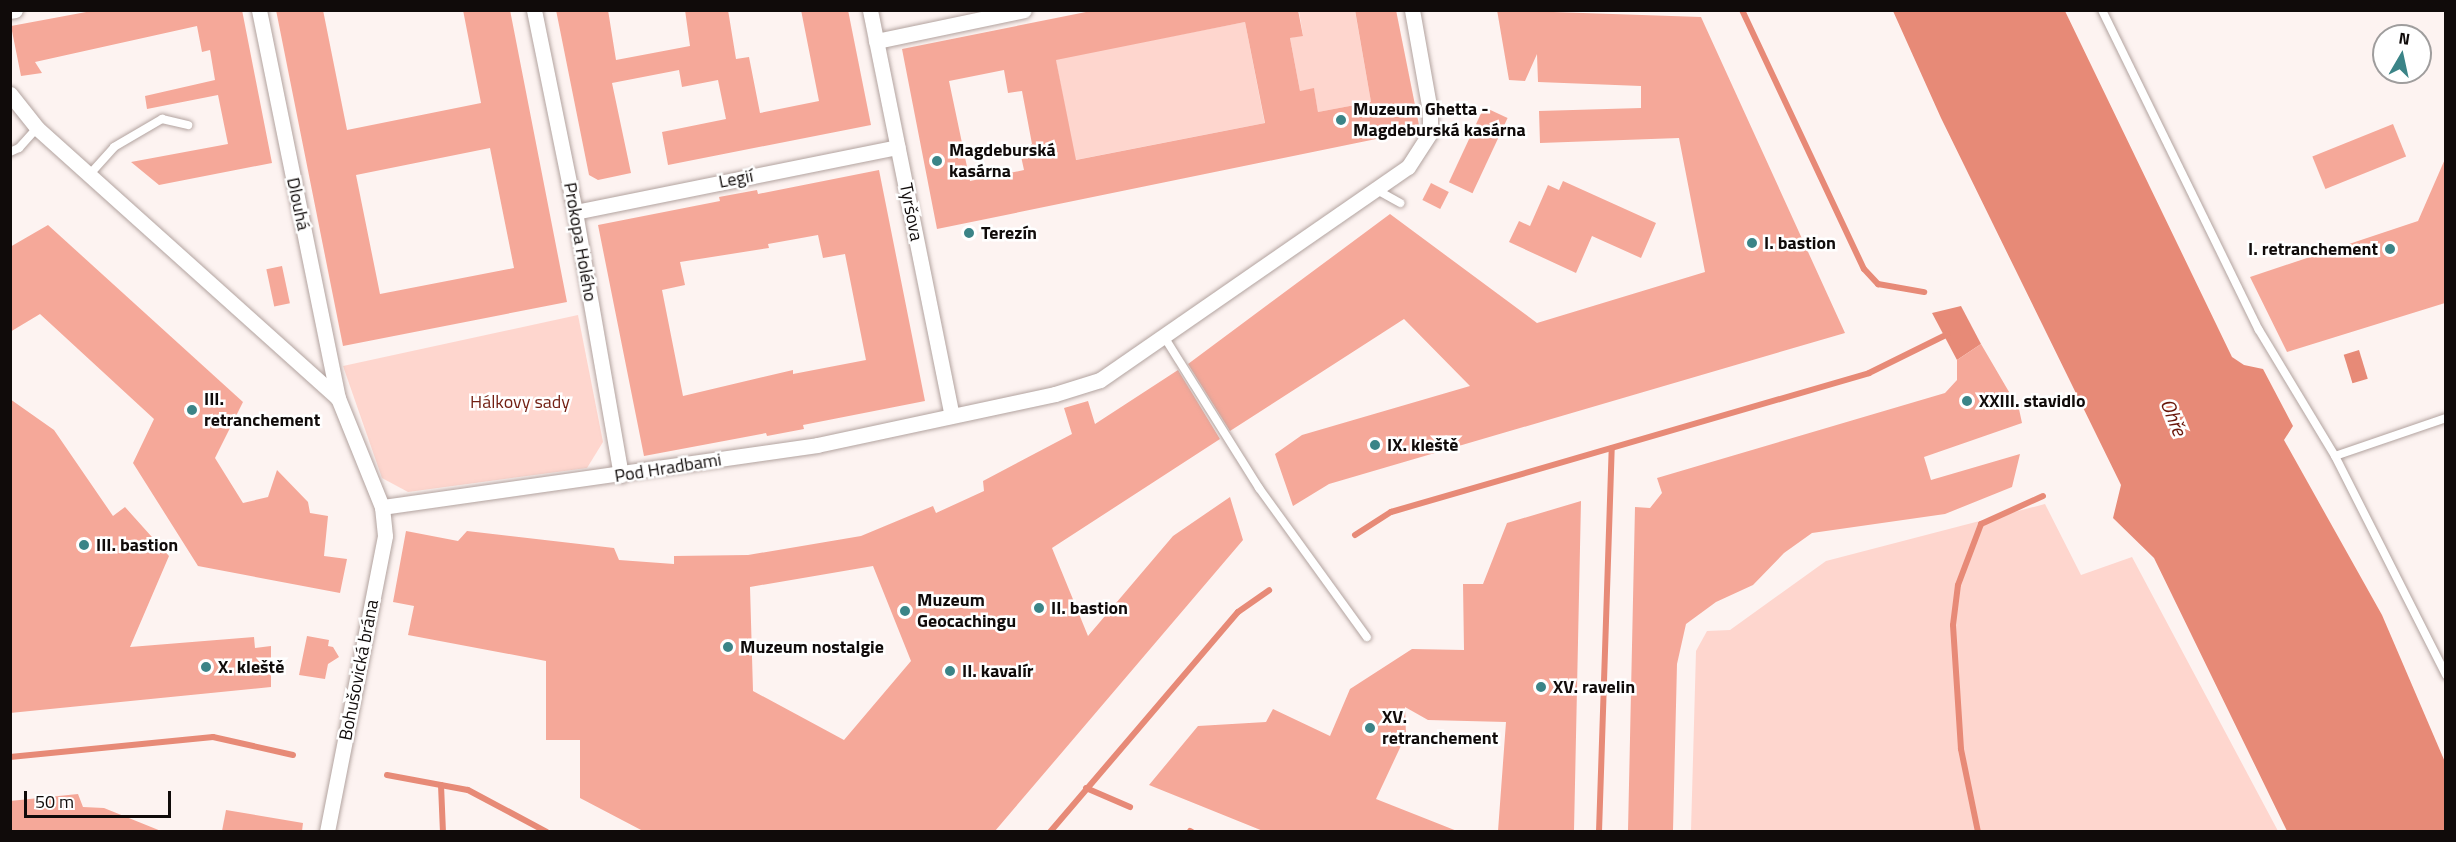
<!DOCTYPE html>
<html>
<head>
<meta charset="utf-8">
<style>
  body { margin:0 }
  #map { position:relative; width:2456px; height:842px; overflow:hidden; background:#fdf3f1; font-family:"Titillium Web",sans-serif }
  div>[style] { position:absolute }
  [style*='--x'] { left:calc(var(--x)*1px); top:calc(var(--y)*1px); width:calc(var(--w)*1px); rotate:calc(var(--a)*1deg) }
  .green>* { inset:0; background:#fed6ce; transform-origin:0 0 }
  .water>* { inset:0; background:#e78a77; transform-origin:0 0 }
  .stream>* { height:6px; margin:-3px; padding:0 3px; transform-origin:3px; border-radius:3px; background:#e78a77 }
  .building>* { inset:0; background:#f5a899; transform-origin:0 0 }
  .roads { filter:drop-shadow(0 0 2px #b2a39f) drop-shadow(0 0 2px #b2a39f) }
  .lane>* { height:8px; margin:-4px; padding:0 4px; transform-origin:4px; border-radius:4px; background:#fff }
  .street>* { height:15px; margin:-7.5px; padding:0 7.5px; transform-origin:7.5px; border-radius:7.5px; background:#fff }
  .dots>* { width:16px; height:16px; translate:-50% -50%; box-sizing:border-box; border:3px solid #fff; border-radius:50% }
  span { translate:-50% -50%; white-space:nowrap; text-align:center; line-height:1.15; -webkit-text-stroke:5px #fff; paint-order:stroke }
  .poi-label { font-size:18px; color:#100b0a; font-weight:700 }
  .left { translate:0 -50%; text-align:left }
  .right { translate:-100% -50%; text-align:right }
  .street-label { font-size:18px; color:#100b0a }
  .park-label { font-size:18px; color:#721f12 }
  .water-label { font-size:20px; color:#691609; font-style:italic }
  .frame { position:absolute; inset:0; border:12px solid #100b0a; pointer-events:none }
  .north { position:absolute; left:2372px; top:24px; width:60px; height:60px; box-sizing:border-box; background:#fff; border:2px solid #9f9d9d; border-radius:50%; rotate:9deg; font-size:16px; font-weight:700; line-height:24px; text-align:center; color:#100b0a }
  .north::after { content:''; display:block; margin:auto; width:21px; height:27px; background:#3b8487; clip-path:polygon(50% 0,100% 100%,50% 72%,0 100%) }
  .scale { position:absolute; left:24px; top:791px; width:147px; height:27px; box-sizing:border-box; border:3px solid #100b0a; border-top:0; padding-left:8px; font-size:18px; line-height:21px; white-space:nowrap; color:#100b0a; -webkit-text-stroke:4px #fff; paint-order:stroke }
</style>
</head>
<body>
<div id="map">
  <div class="green">
    <i style="clip-path:polygon(1355px 11px,1371px 102px,1318px 112px,1314px 89px,1300px 91px,1290px 38px,1303px 35px,1299px 12px)"></i>
    <i style="left:1245px;top:22px;width:103px;height:193px;rotate:79deg"></i>
    <i style="clip-path:polygon(578px 315px,603px 442px,587px 468px,408px 492px,382px 478px,343px 366px)"></i>
    <i style="clip-path:polygon(2045px 504px,2081px 575px,2132px 557px,2278px 831px,1691px 831px,1696px 651px,1707px 631px,1730px 630px,1826px 561px)"></i>
  </div>
  <div class="water">
    <i style="clip-path:polygon(1893px 11px,2065px 11px,2232px 357px,2244px 365px,2263px 369px,2293px 426px,2284px 440px,2382px 615px,2445px 762px,2445px 831px,2287px 831px,2154px 558px,2113px 518px,2121px 485px,1941px 118px)"></i>
    <i style="clip-path:polygon(1961px 306px,1981px 344px,1957px 360px,1932px 313px)"></i>
    <i style="left:2359px;top:350px;width:30px;height:16px;rotate:73deg"></i>
  </div>
  <div class="stream">
    <i style="--x:1742;--y:10;--w:286;--a:64.8"></i>
    <i style="--x:1864;--y:269;--w:21;--a:47"></i>
    <i style="--x:1878;--y:284;--w:47;--a:9.9"></i>
    <i style="--x:1355;--y:535;--w:43;--a:-32.6"></i>
    <i style="--x:1391;--y:512;--w:498;--a:-16.2"></i>
    <i style="--x:1869;--y:373;--w:88;--a:-26.3"></i>
    <i style="--x:10;--y:757;--w:204;--a:-5.6"></i>
    <i style="--x:213;--y:737;--w:82;--a:12.7"></i>
    <i style="--x:387;--y:775;--w:82;--a:10.5"></i>
    <i style="--x:468;--y:790;--w:89;--a:28"></i>
    <i style="--x:441;--y:785;--w:47;--a:87.6"></i>
    <i style="--x:1086;--y:788;--w:48;--a:23.4"></i>
    <i style="--x:1190;--y:831;--w:2;--a:27"></i>
    <i style="--x:1050;--y:832;--w:289;--a:-49.5"></i>
    <i style="--x:1238;--y:612;--w:38;--a:-35"></i>
    <i style="--x:1599;--y:832;--w:384;--a:-88.1"></i>
    <i style="--x:1978;--y:832;--w:85;--a:-101.6"></i>
    <i style="--x:1961;--y:749;--w:124;--a:-93.7"></i>
    <i style="--x:1953;--y:625;--w:40;--a:-82.9"></i>
    <i style="--x:1958;--y:585;--w:65;--a:-69.3"></i>
    <i style="--x:1981;--y:524;--w:68;--a:-24.3"></i>
  </div>
  <div class="building">
    <i style="clip-path:polygon(97px 10px,242px 10px,272px 163px,159px 185px,131px 162px,228px 144px,218px 95px,147px 109px,145px 96px,215px 80px,210px 50px,202px 52px,197px 26px,35px 62px,42px 73px,21px 76px,11px 26px)"></i>
    <i style="clip-path:polygon(evenodd,276px 10px,323px 10px,347px 130px,481px 103px,463px 10px,510px 10px,567px 302px,343px 346px,276px 10px,490px 148px,514px 268px,380px 294px,356px 175px,490px 148px)"></i>
    <i style="clip-path:polygon(556px 10px,608px 10px,616px 60px,690px 46px,685px 10px,728px 10px,736px 59px,749px 57px,760px 113px,819px 101px,801px 10px,848px 10px,871px 125px,668px 165px,662px 132px,726px 119px,718px 80px,682px 87px,679px 70px,612px 83px,631px 173px,598px 180px,589px 175px)"></i>
    <i style="clip-path:polygon(evenodd,1096px 10px,1298px 10px,1303px 36px,1290px 38px,1300px 91px,1314px 88px,1318px 112px,1371px 102px,1355px 10px,1396px 10px,1420px 130px,937px 229px,902px 49px,1096px 10px,1245px 22px,1265px 123px,1076px 160px,1056px 60px,1245px 22px,1096px 10px,1004px 70px,1008px 93px,1022px 91px,1032px 144px,1019px 147px,1024px 170px,970px 181px,949px 81px,1004px 70px)"></i>
    <i style="clip-path:polygon(1497px 10px,1701px 17px,1845px 333px,1329px 484px,1293px 506px,1275px 454px,1302px 435px,1470px 386px,1404px 319px,1230px 431px,1188px 364px,1390px 214px,1537px 323px,1705px 272px,1679px 138px,1540px 143px,1539px 111px,1641px 108px,1641px 86px,1538px 82px,1537px 54px,1525px 81px,1509px 80px)"></i>
    <i style="left:1484px;top:107px;width:26px;height:83px;rotate:25deg"></i>
    <i style="left:2393px;top:124px;width:35px;height:87px;rotate:68deg"></i>
    <i style="clip-path:polygon(2445px 159px,2445px 303px,2287px 352px,2250px 277px,2418px 221px)"></i>
    <i style="clip-path:polygon(evenodd,879px 170px,925px 401px,803px 425px,804px 429px,767px 436px,766px 433px,644px 456px,598px 225px,720px 201px,719px 197px,757px 190px,758px 194px,879px 170px,818px 235px,823px 258px,845px 254px,866px 360px,793px 374px,793px 370px,683px 396px,662px 290px,685px 285px,680px 262px,769px 248px,768px 244px,818px 235px)"></i>
    <i style="clip-path:polygon(1563px 181px,1656px 223px,1641px 258px,1592px 236px,1576px 273px,1509px 242px,1519px 221px,1530px 226px,1548px 185px,1559px 190px)"></i>
    <i style="left:1431px;top:183px;width:20px;height:19px;rotate:27deg"></i>
    <i style="clip-path:polygon(48px 225px,243px 402px,215px 458px,243px 503px,268px 497px,277px 470px,308px 502px,310px 513px,328px 516px,324px 556px,347px 559px,340px 593px,198px 566px,133px 463px,154px 419px,40px 314px,10px 332px,10px 247px)"></i>
    <i style="left:282px;top:266px;width:38px;height:16px;rotate:78deg"></i>
    <i style="clip-path:polygon(1981px 344px,2019px 409px,2022px 423px,1924px 457px,1931px 480px,2020px 454px,2012px 487px,1945px 514px,1812px 533px,1784px 553px,1753px 585px,1716px 602px,1686px 624px,1677px 664px,1673px 831px,1628px 831px,1635px 507px,1650px 508px,1662px 493px,1657px 478px,1945px 393px,1957px 380px,1957px 360px)"></i>
    <i style="clip-path:polygon(evenodd,1178px 370px,1220px 439px,1052px 548px,1088px 636px,1173px 536px,1230px 497px,1243px 540px,995px 831px,643px 831px,580px 798px,580px 740px,546px 740px,546px 661px,408px 635px,414px 606px,393px 602px,406px 531px,458px 541px,467px 531px,614px 548px,619px 560px,674px 564px,674px 556px,748px 555px,861px 536px,933px 506px,936px 513px,984px 491px,983px 481px,1072px 434px,1064px 408px,1088px 401px,1095px 424px,1178px 370px,873px 566px,911px 661px,844px 740px,753px 691px,750px 587px,873px 566px)"></i>
    <i style="clip-path:polygon(10px 399px,54px 430px,113px 516px,125px 507px,169px 556px,130px 647px,254px 637px,255px 648px,271px 646px,271px 687px,10px 713px)"></i>
    <i style="clip-path:polygon(1581px 501px,1574px 831px,1498px 831px,1506px 722px,1428px 720px,1405px 707px,1406px 735px,1376px 799px,1457px 831px,1263px 831px,1149px 785px,1198px 726px,1266px 722px,1273px 709px,1330px 736px,1350px 689px,1412px 649px,1464px 650px,1463px 584px,1483px 584px,1507px 523px)"></i>
    <i style="clip-path:polygon(307px 636px,329px 640px,328px 646px,333px 647px,339px 657px,328px 664px,325px 679px,299px 675px)"></i>
    <i style="clip-path:polygon(78px 794px,83px 807px,104px 808px,161px 831px,10px 831px,10px 801px)"></i>
    <i style="clip-path:polygon(226px 810px,303px 823px,302px 831px,222px 831px)"></i>
  </div>
  <div class="roads">
    <div class="lane">
      <i style="--x:2102;--y:10;--w:356;--a:63.9"></i>
      <i style="--x:2259;--y:330;--w:147;--a:58.9"></i>
      <i style="--x:2335;--y:456;--w:246;--a:63.1"></i>
      <i style="--x:10;--y:152;--w:10;--a:-24"></i>
      <i style="--x:19;--y:148;--w:27;--a:-48"></i>
      <i style="--x:90;--y:174;--w:36;--a:-48"></i>
      <i style="--x:114;--y:147;--w:56;--a:-30.3"></i>
      <i style="--x:162;--y:119;--w:27;--a:13"></i>
      <i style="--x:1375;--y:189;--w:29;--a:29"></i>
      <i style="--x:1163;--y:335;--w:181;--a:57.9"></i>
      <i style="--x:1259;--y:488;--w:184;--a:54.1"></i>
      <i style="--x:2335;--y:456;--w:117;--a:-18.9"></i>
    </div>
    <div class="street">
      <i style="--x:259;--y:10;--w:396;--a:78.5"></i>
      <i style="--x:338;--y:398;--w:118;--a:68"></i>
      <i style="--x:382;--y:507;--w:29;--a:84"></i>
      <i style="--x:385;--y:536;--w:302;--a:101.1"></i>
      <i style="--x:534;--y:10;--w:206;--a:78.5"></i>
      <i style="--x:575;--y:212;--w:267;--a:80.1"></i>
      <i style="--x:870;--y:10;--w:411;--a:78.6"></i>
      <i style="--x:10;--y:11;--w:5;--a:-11"></i>
      <i style="--x:876;--y:41;--w:151;--a:-11.8"></i>
      <i style="--x:10;--y:94;--w:43;--a:51.5"></i>
      <i style="--x:37;--y:128;--w:404;--a:41.9"></i>
      <i style="--x:575;--y:212;--w:329;--a:-11.4"></i>
      <i style="--x:382;--y:507;--w:439;--a:-8.1"></i>
      <i style="--x:817;--y:445;--w:243;--a:-12.1"></i>
      <i style="--x:1055;--y:394;--w:47;--a:-17.3"></i>
      <i style="--x:1100;--y:380;--w:374;--a:-34.7"></i>
      <i style="--x:1408;--y:167;--w:40;--a:-57.1"></i>
      <i style="--x:1430;--y:133;--w:22;--a:-90"></i>
      <i style="--x:1430;--y:111;--w:103;--a:-100.1"></i>
    </div>
  </div>
  <div class="dots">
    <i style="left:1341px;top:120px;background:#3b8487"></i>
    <i style="left:937px;top:161px;background:#3b8487"></i>
    <i style="left:969px;top:233px;background:#3b8487"></i>
    <i style="left:1752px;top:243px;background:#3b8487"></i>
    <i style="left:2390px;top:249px;background:#3b8487"></i>
    <i style="left:1967px;top:401px;background:#3b8487"></i>
    <i style="left:192px;top:410px;background:#3b8487"></i>
    <i style="left:1375px;top:445px;background:#3b8487"></i>
    <i style="left:84px;top:545px;background:#3b8487"></i>
    <i style="left:1039px;top:608px;background:#3b8487"></i>
    <i style="left:905px;top:611px;background:#3b8487"></i>
    <i style="left:728px;top:647px;background:#3b8487"></i>
    <i style="left:206px;top:667px;background:#3b8487"></i>
    <i style="left:950px;top:671px;background:#3b8487"></i>
    <i style="left:1541px;top:687px;background:#3b8487"></i>
    <i style="left:1370px;top:728px;background:#3b8487"></i>
  </div>
  <div class="poi-label">
    <span class="left" style="left:1353px;top:120px">Muzeum Ghetta -<br>Magdeburská kasárna</span>
    <span class="left" style="left:949px;top:161px">Magdeburská<br>kasárna</span>
    <span class="left" style="left:981px;top:233px">Terezín</span>
    <span class="left" style="left:1764px;top:243px">I. bastion</span>
    <span class="right" style="left:2378px;top:249px">I. retranchement</span>
    <span class="left" style="left:204px;top:410px">III.<br>retranchement</span>
    <span class="left" style="left:1979px;top:401px">XXIII. stavidlo</span>
    <span class="left" style="left:1387px;top:445px">IX. kleště</span>
    <span class="left" style="left:96px;top:545px">III. bastion</span>
    <span class="left" style="left:917px;top:611px">Muzeum<br>Geocachingu</span>
    <span class="left" style="left:1051px;top:608px">II. bastion</span>
    <span class="left" style="left:740px;top:647px">Muzeum nostalgie</span>
    <span class="left" style="left:218px;top:667px">X. kleště</span>
    <span class="left" style="left:962px;top:671px">II. kavalír</span>
    <span class="left" style="left:1553px;top:687px">XV. ravelin</span>
    <span class="left" style="left:1382px;top:728px">XV.<br>retranchement</span>
  </div>
  <div class="street-label">
    <span style="left:736px;top:179px;rotate:-11deg">Legií</span>
    <span style="left:298px;top:204px;rotate:78deg">Dlouhá</span>
    <span style="left:911px;top:212px;rotate:79deg">Tyršova</span>
    <span style="left:580px;top:242px;rotate:80deg">Prokopa Holého</span>
    <span style="left:668px;top:468px;rotate:-9deg">Pod Hradbami</span>
    <span style="left:359px;top:670px;rotate:-79deg">Bohušovická brána</span>
  </div>
  <div class="park-label">
    <span style="left:520px;top:402px">Hálkovy sady</span>
  </div>
  <div class="water-label">
    <span style="left:2174px;top:417px;rotate:68deg">Ohře</span>
  </div>
  <div class="frame"></div>
  <div class="north">N</div>
  <div class="scale">50 m</div>
</div>
</body>
</html>
